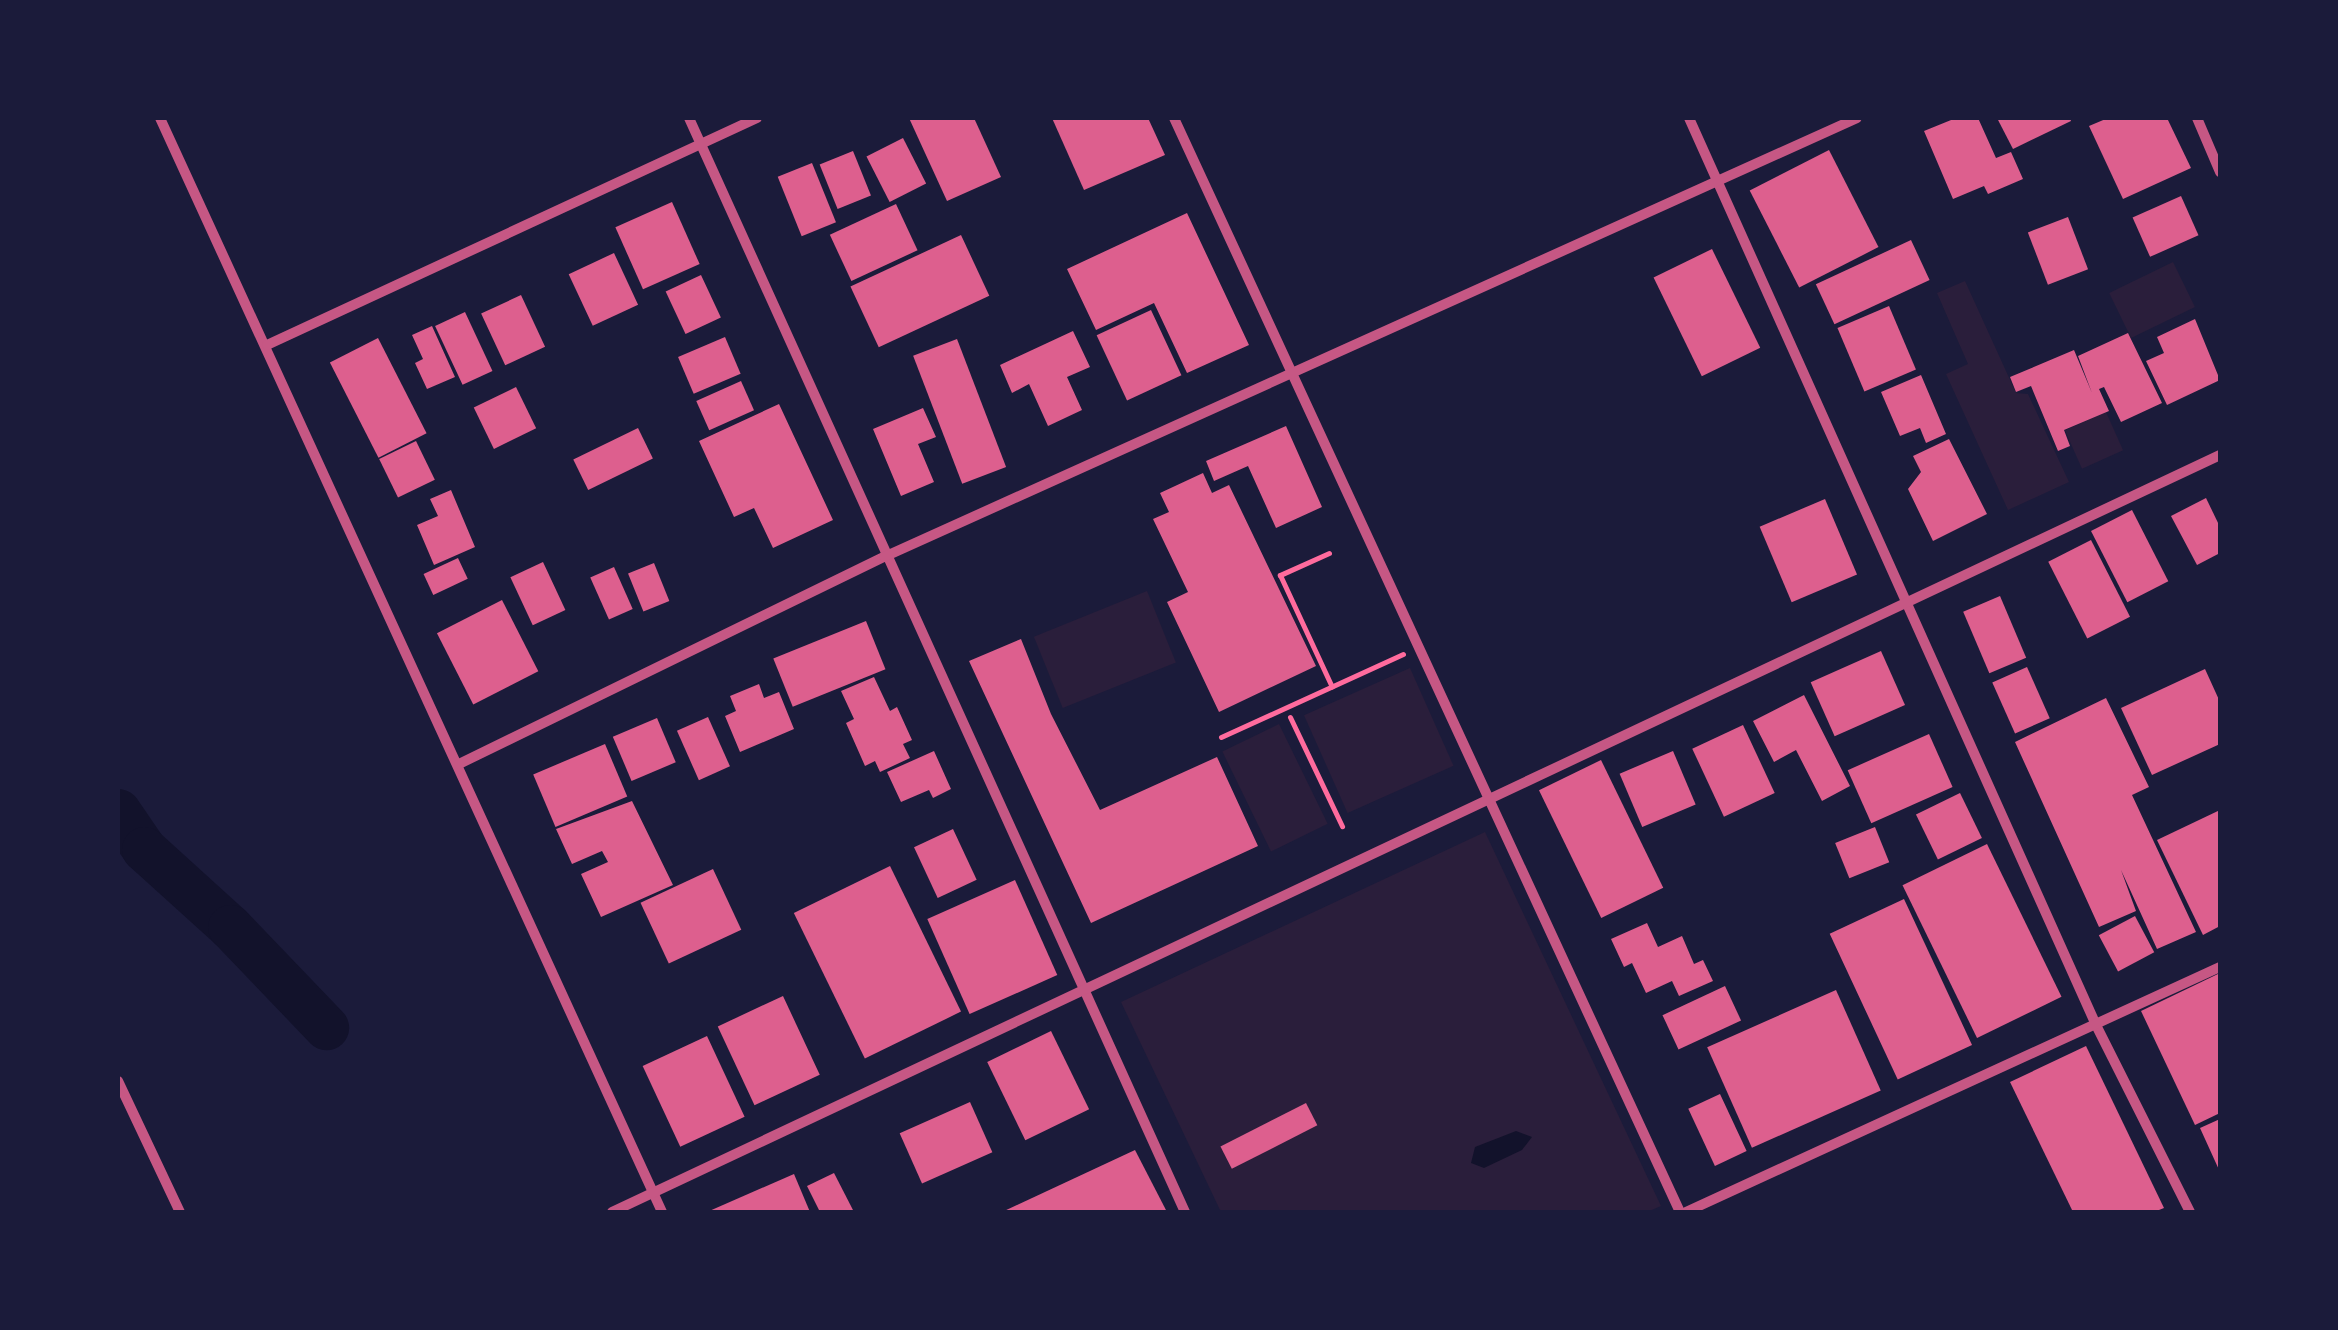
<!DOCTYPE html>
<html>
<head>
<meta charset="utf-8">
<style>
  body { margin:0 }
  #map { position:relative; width:2338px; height:1330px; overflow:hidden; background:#1b1b3a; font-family:Poppins,sans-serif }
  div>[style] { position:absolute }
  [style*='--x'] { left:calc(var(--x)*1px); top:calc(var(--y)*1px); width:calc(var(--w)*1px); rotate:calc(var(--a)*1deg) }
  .green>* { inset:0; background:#2a1e3b; transform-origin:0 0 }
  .water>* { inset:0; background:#12122b }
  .river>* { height:45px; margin:-22.5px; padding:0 22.5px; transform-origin:22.5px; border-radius:22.5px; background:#12122b }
  .building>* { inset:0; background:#dd5f8e; transform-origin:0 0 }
  .path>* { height:5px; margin:-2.5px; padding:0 2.5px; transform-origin:2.5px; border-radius:2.5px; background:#ff6b9d }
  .minor>* { height:10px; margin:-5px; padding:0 5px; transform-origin:5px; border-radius:5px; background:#c65784 }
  span { translate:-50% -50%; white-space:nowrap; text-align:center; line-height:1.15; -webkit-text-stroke:9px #1b1b3a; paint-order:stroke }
  .frame { position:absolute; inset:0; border:120px solid #1b1b3a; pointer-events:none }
</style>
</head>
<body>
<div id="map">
  <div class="green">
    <i style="left:2173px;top:262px;width:50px;height:71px;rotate:64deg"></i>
    <i style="clip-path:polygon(1965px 281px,2016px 393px,2028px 394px,2069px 482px,2008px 510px,1946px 374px,1968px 364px,1937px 293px)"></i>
    <i style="left:2106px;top:412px;width:42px;height:45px;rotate:66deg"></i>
    <i style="left:1147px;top:591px;width:77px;height:122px;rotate:68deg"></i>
    <i style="left:1410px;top:668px;width:107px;height:116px;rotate:66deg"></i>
    <i style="left:1279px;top:724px;width:111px;height:63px;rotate:64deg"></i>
    <i style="clip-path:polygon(1485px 832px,1661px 1206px,1647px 1212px,1221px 1212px,1121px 1002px)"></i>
  </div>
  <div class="water">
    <i style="clip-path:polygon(1516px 1131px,1532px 1137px,1522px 1150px,1484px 1168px,1471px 1163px,1475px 1147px)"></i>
  </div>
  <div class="river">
    <i style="--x:118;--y:811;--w:46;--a:55.6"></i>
    <i style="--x:144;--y:849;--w:116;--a:42.2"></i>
    <i style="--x:230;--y:927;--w:139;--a:46.2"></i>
  </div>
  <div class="building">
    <i style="clip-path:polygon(909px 118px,974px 118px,1001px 177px,947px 201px)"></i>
    <i style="clip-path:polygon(1052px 118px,1148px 118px,1165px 155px,1084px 190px)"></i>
    <i style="clip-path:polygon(1956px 118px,1978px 118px,1996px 158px,2011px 152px,2023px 179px,1988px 194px,1984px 186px,1953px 199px,1924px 131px)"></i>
    <i style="clip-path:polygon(1997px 118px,2070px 118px,2071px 121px,2013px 149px)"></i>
    <i style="clip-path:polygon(2108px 118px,2167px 118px,2191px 168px,2123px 199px,2089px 126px)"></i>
    <i style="left:903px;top:138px;width:51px;height:41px;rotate:63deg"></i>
    <i style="left:1829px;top:150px;width:109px;height:89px;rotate:63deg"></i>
    <i style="left:853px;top:151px;width:48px;height:36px;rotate:68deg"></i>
    <i style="left:812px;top:163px;width:64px;height:37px;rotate:68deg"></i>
    <i style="left:2181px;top:196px;width:43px;height:53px;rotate:66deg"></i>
    <i style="left:672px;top:202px;width:68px;height:62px;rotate:66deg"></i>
    <i style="left:896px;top:204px;width:51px;height:73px;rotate:65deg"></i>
    <i style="clip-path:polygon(1187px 213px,1249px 345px,1187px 373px,1154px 303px,1096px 330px,1067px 269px)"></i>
    <i style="left:2068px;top:217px;width:56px;height:43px;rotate:69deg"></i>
    <i style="left:961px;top:235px;width:67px;height:122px;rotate:65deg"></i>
    <i style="left:1911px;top:240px;width:44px;height:105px;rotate:65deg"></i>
    <i style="left:1712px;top:249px;width:110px;height:65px;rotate:64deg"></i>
    <i style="left:614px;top:253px;width:57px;height:50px;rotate:65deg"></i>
    <i style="left:701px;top:275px;width:47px;height:39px;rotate:65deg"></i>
    <i style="left:521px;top:295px;width:57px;height:44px;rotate:65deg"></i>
    <i style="left:1889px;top:306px;width:69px;height:56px;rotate:67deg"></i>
    <i style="left:1151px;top:310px;width:72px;height:60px;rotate:65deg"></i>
    <i style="left:465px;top:312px;width:65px;height:33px;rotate:65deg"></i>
    <i style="clip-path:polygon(2195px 319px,2220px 380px,2167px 405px,2146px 361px,2164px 353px,2157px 337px)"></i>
    <i style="clip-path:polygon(432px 326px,455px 377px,427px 389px,415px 363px,423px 359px,412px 335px)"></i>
    <i style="clip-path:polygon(1073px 331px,1090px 367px,1067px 377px,1082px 410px,1048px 426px,1029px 384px,1012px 393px,1000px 365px)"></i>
    <i style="clip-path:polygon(2128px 333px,2162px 403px,2121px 422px,2104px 387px,2099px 389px,2109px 411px,2064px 430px,2070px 446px,2058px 451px,2031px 386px,2016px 392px,2010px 377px,2074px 350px,2092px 393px,2078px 356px)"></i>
    <i style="left:725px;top:337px;width:40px;height:51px;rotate:67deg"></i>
    <i style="left:378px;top:338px;width:107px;height:54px;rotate:63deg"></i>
    <i style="left:957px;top:339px;width:137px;height:47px;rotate:69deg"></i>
    <i style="clip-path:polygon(1921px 375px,1946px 434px,1926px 443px,1920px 428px,1900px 436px,1881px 392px)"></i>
    <i style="left:741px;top:381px;width:32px;height:49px;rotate:66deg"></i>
    <i style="left:516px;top:387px;width:46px;height:47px;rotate:64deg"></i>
    <i style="clip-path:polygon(779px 404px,833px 520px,773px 548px,754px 508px,734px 517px,699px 441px)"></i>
    <i style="clip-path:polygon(923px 408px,936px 437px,918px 444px,934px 482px,901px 496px,873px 429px)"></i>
    <i style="clip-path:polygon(1286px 426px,1322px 507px,1276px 528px,1248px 466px,1214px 481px,1206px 461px)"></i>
    <i style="left:638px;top:428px;width:34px;height:72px;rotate:64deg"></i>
    <i style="clip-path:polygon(1949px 439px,1987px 514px,1933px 541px,1908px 489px,1921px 472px,1913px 456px)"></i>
    <i style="left:416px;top:441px;width:43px;height:41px;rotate:64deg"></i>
    <i style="clip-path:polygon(1203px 473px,1212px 493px,1229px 485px,1316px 666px,1219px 712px,1167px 602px,1188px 592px,1153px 519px,1169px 512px,1160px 493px)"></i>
    <i style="clip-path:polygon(451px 490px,475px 547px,434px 565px,417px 525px,438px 516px,430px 499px)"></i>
    <i style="clip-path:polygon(2206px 498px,2220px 527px,2220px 553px,2197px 565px,2171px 516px)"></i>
    <i style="left:1825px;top:499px;width:82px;height:71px;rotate:67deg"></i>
    <i style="left:2132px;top:510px;width:80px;height:46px;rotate:63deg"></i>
    <i style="left:2091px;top:540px;width:86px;height:48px;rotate:63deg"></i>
    <i style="left:458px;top:558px;width:23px;height:38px;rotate:65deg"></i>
    <i style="left:543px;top:562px;width:53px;height:36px;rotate:65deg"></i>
    <i style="left:654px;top:563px;width:41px;height:28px;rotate:68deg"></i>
    <i style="left:614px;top:567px;width:46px;height:26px;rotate:66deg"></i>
    <i style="left:2000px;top:596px;width:67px;height:40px;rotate:67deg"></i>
    <i style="left:502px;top:600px;width:80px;height:73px;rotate:63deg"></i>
    <i style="left:866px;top:621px;width:52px;height:100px;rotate:68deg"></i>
    <i style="clip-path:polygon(1021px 639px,1051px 714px,1100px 810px,1217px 757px,1258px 846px,1091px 923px,969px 661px)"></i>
    <i style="left:1881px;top:651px;width:59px;height:77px;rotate:66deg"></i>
    <i style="left:2027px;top:667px;width:56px;height:38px;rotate:66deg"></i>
    <i style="clip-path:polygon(2205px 669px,2220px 702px,2220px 744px,2152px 775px,2121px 708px)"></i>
    <i style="clip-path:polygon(874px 677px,890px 711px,897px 707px,912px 740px,903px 744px,910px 758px,880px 772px,875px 761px,865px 766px,846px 723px,854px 719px,841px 691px)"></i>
    <i style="clip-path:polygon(759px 684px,764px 698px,779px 692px,794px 729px,740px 752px,725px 716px,736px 711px,730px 696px)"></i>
    <i style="clip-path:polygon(1804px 695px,1850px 786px,1822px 801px,1796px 750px,1774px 762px,1753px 721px)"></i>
    <i style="clip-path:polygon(2106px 698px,2149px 787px,2132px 795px,2196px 932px,2157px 949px,2121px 870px,2136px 911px,2099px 927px,2015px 742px)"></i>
    <i style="left:708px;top:717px;width:54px;height:34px;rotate:66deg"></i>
    <i style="left:657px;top:718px;width:48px;height:48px;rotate:67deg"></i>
    <i style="left:1743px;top:725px;width:75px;height:56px;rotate:65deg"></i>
    <i style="left:1929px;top:734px;width:58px;height:89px;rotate:66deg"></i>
    <i style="left:605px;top:744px;width:57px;height:78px;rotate:67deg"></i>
    <i style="clip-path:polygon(934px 751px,951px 789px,933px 798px,929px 790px,901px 802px,887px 772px)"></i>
    <i style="left:1673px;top:751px;width:58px;height:58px;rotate:67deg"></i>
    <i style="left:1601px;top:760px;width:142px;height:69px;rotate:64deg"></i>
    <i style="left:1960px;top:793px;width:50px;height:49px;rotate:64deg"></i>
    <i style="clip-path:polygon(632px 801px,673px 885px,601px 917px,581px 874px,608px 862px,602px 851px,572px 864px,556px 829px)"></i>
    <i style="clip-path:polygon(2220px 810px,2220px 926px,2203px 935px,2157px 840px)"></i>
    <i style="left:1875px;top:827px;width:38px;height:43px;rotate:68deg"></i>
    <i style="left:953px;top:829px;width:56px;height:43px;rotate:65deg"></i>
    <i style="left:1987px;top:844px;width:170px;height:94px;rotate:64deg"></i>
    <i style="left:890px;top:866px;width:162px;height:107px;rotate:64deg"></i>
    <i style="left:713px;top:869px;width:67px;height:80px;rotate:65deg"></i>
    <i style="left:1015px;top:880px;width:104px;height:96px;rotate:66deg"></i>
    <i style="left:1904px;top:899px;width:161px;height:82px;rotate:65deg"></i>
    <i style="left:2135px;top:916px;width:41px;height:41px;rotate:62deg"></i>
    <i style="clip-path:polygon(1647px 923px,1658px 947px,1682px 936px,1694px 964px,1703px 960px,1713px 981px,1679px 996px,1672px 981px,1646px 993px,1632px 963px,1624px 967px,1611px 939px)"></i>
    <i style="clip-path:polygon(2220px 973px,2220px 1113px,2195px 1125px,2141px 1011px)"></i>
    <i style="left:1725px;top:986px;width:38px;height:69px;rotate:65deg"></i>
    <i style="left:1836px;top:990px;width:110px;height:141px;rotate:66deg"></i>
    <i style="left:783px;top:996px;width:87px;height:72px;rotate:65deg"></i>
    <i style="left:1051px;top:1031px;width:87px;height:71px;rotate:64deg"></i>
    <i style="left:707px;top:1036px;width:89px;height:71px;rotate:65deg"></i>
    <i style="clip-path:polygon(2086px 1046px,2164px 1208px,2154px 1212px,2073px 1212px,2010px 1082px)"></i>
    <i style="left:1720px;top:1094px;width:63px;height:35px;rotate:65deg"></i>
    <i style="left:970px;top:1102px;width:55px;height:77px;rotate:66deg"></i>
    <i style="left:1306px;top:1103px;width:25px;height:96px;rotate:63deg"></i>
    <i style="clip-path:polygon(2220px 1119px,2220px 1172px,2200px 1128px)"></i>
    <i style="clip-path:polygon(1135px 1150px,1167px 1212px,1002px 1212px)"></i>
    <i style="clip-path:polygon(834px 1173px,854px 1212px,820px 1212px,807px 1186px)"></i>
    <i style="clip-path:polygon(794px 1174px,810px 1212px,707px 1212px)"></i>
  </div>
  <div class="path">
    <i style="--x:1329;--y:553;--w:54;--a:155.8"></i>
    <i style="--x:1280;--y:575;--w:123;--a:65.1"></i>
    <i style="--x:1290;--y:717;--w:121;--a:64.5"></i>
    <i style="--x:1221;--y:737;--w:200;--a:-24.5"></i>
  </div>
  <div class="minor">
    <i style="--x:160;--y:118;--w:1204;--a:65.35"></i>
    <i style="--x:689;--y:118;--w:1201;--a:65.61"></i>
    <i style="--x:1174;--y:118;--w:1205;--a:65.18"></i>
    <i style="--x:1689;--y:118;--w:994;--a:65.83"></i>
    <i style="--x:2096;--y:1025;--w:209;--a:63.3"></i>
    <i style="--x:2197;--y:118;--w:59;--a:66.9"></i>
    <i style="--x:267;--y:345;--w:540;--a:-24.86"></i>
    <i style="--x:459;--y:764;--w:473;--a:-26"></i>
    <i style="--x:884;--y:557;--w:1067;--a:-24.28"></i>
    <i style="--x:118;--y:1081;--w:145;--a:64.7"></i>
    <i style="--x:612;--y:1212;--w:1777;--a:-25.21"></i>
    <i style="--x:1686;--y:1212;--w:588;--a:-24.65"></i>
  </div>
  <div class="frame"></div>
</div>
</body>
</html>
